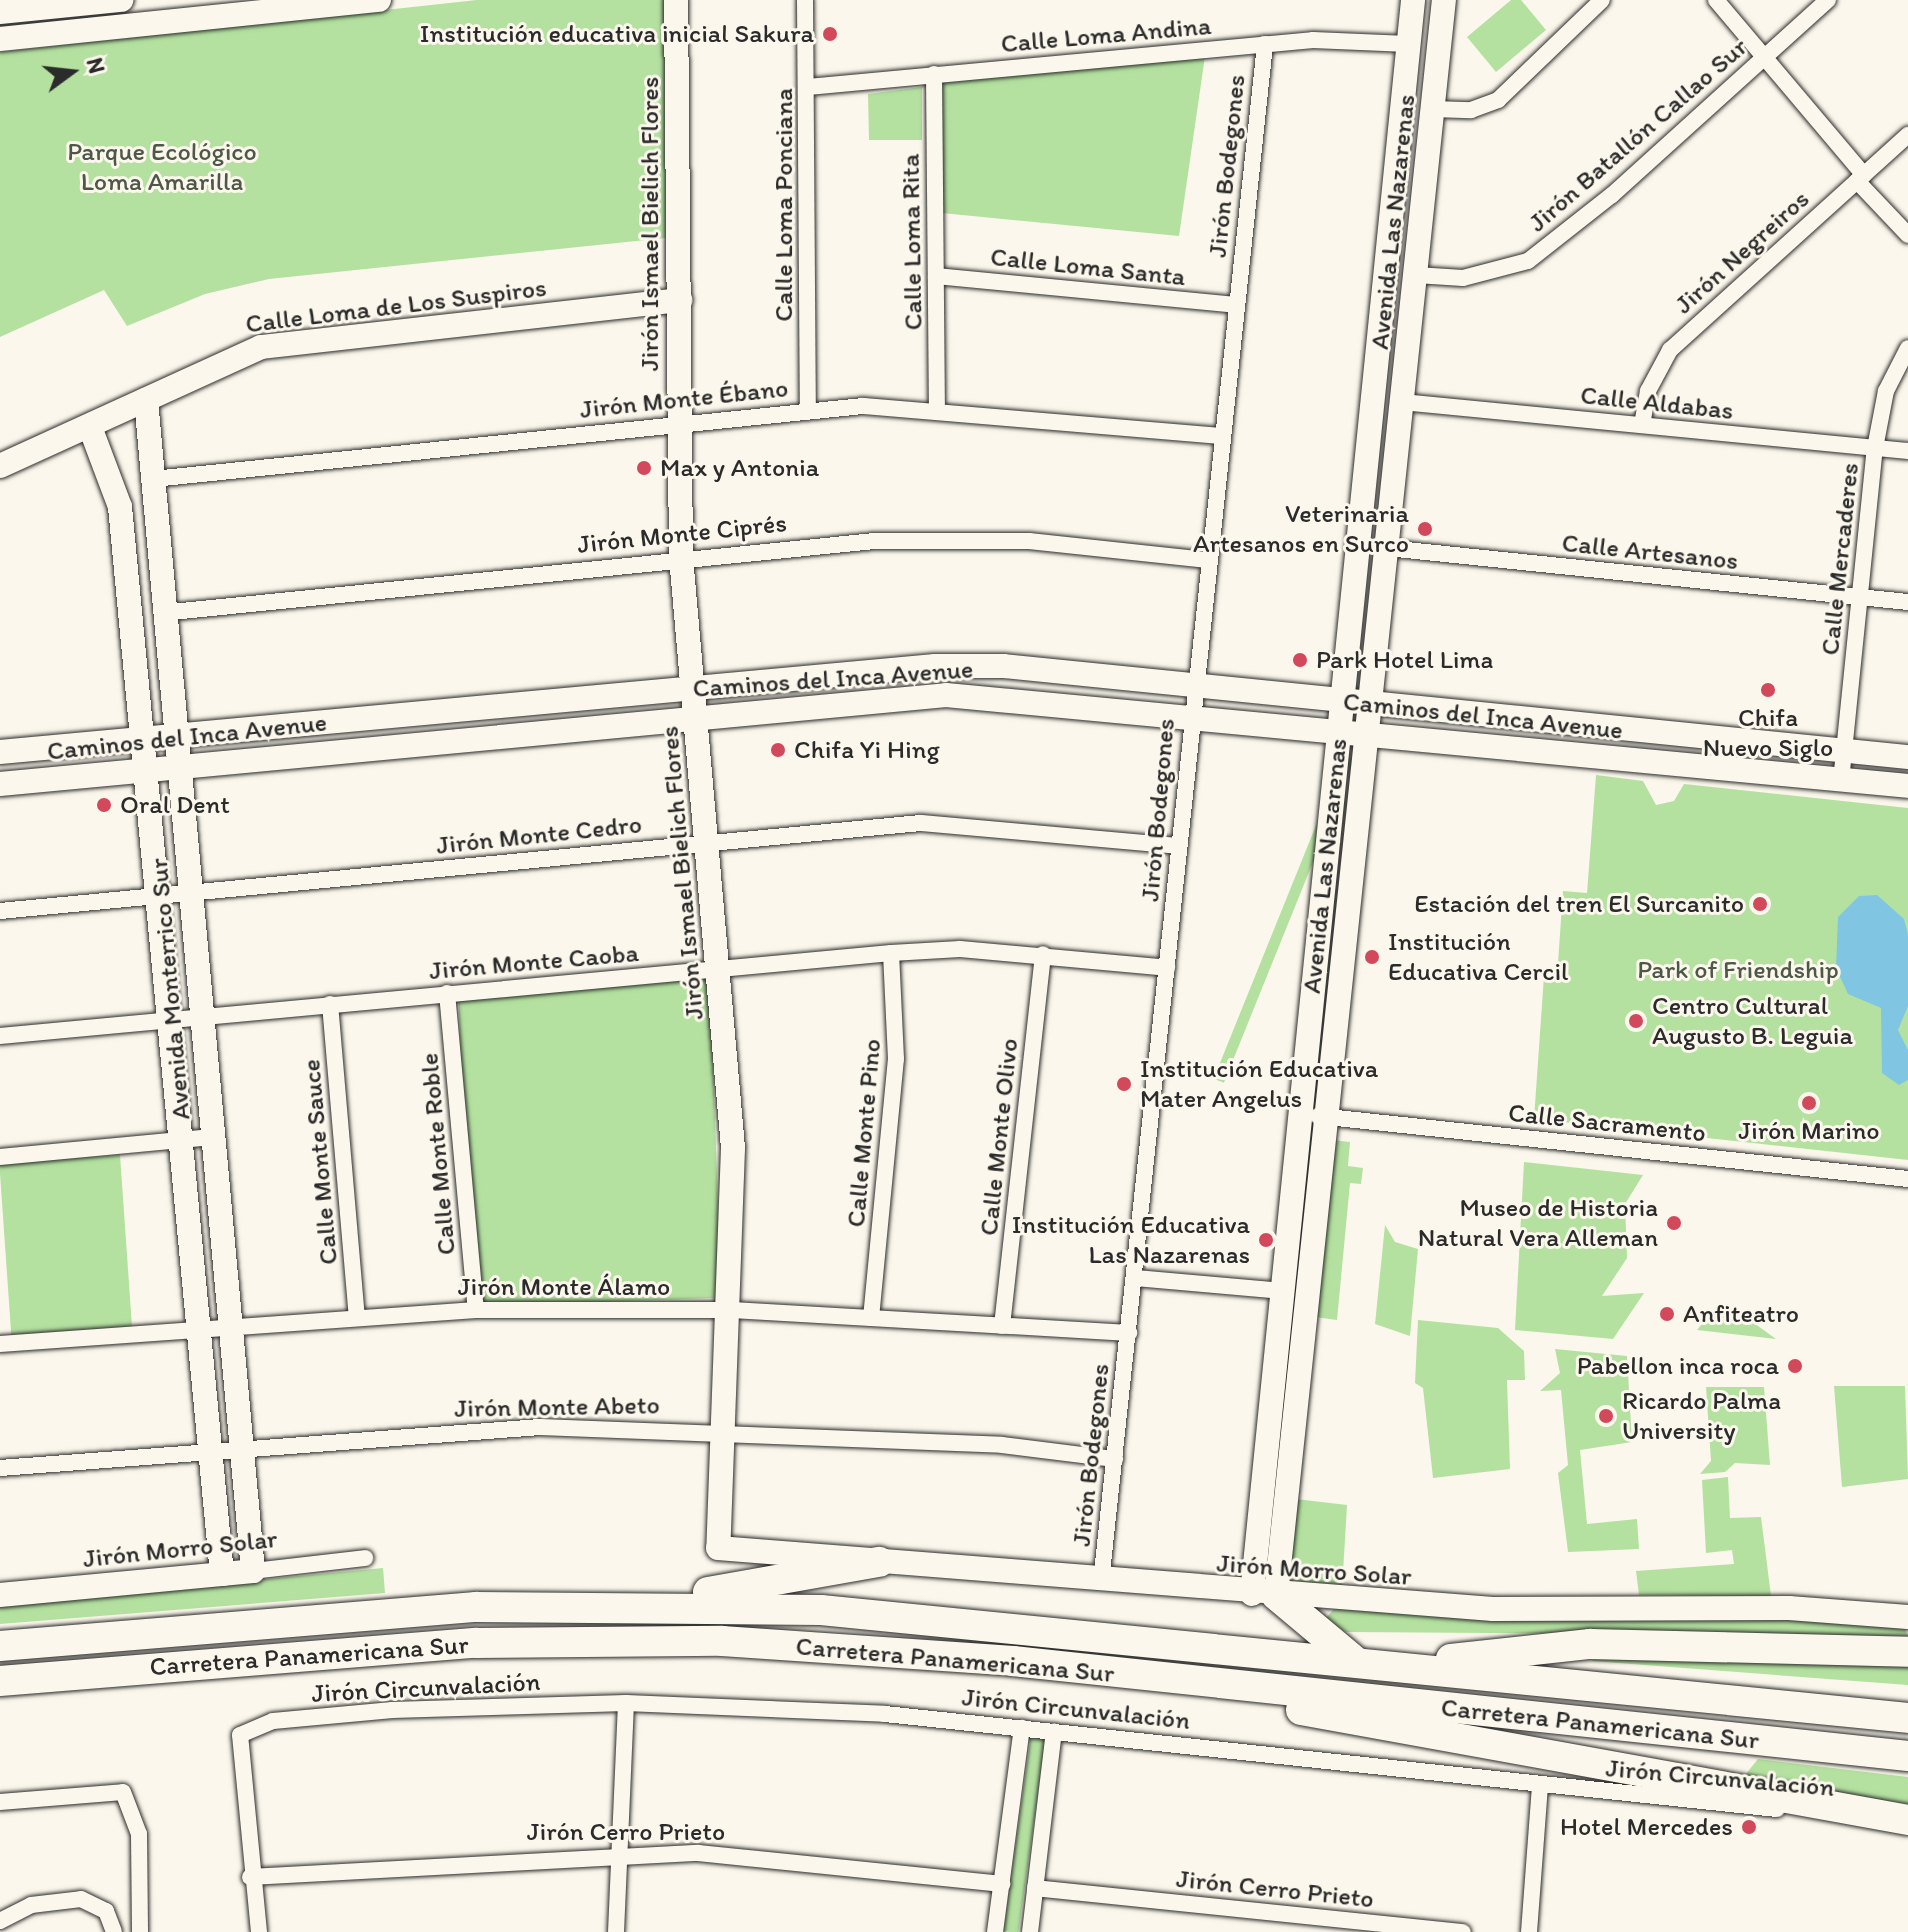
<!DOCTYPE html>
<html>
<head>
<meta charset="utf-8">
<style>
  body { margin:0 }
  #map { position:relative; width:1908px; height:1932px; overflow:hidden; background:#fbf7ec; font-family:Itim,sans-serif }
  div>[style] { position:absolute }
  [style*='--x'] { left:calc(var(--x)*1px); top:calc(var(--y)*1px); width:calc(var(--w)*1px); rotate:calc(var(--a)*1deg) }
  .green>* { inset:0; background:#b4e1a0; transform-origin:0 0 }
  .water>* { inset:0; background:#80c5e1 }
  .roads { filter:drop-shadow(0 0 2px #2b2b2b) drop-shadow(0 0 2px #2b2b2b) }
  .street>* { height:16px; margin:-8px; padding:0 8px; transform-origin:8px; border-radius:8px; background:#fbf7ec }
  .secondary>* { height:24px; margin:-12px; padding:0 12px; transform-origin:12px; border-radius:12px; background:#fbf7ec }
  .highway>* { height:30px; margin:-15px; padding:0 15px; transform-origin:15px; border-radius:15px; background:#fbf7ec }
  .dots>* { width:22px; height:22px; translate:-50% -50%; box-sizing:border-box; border:4px solid #fbf7ec; border-radius:50% }
  span { translate:-50% -50%; white-space:nowrap; text-align:center; line-height:1.15; -webkit-text-stroke:6px #fbf7ec; paint-order:stroke }
  .poi-label { font-size:26px; color:#2b2b2b }
  .right { translate:-100% -50%; text-align:right }
  .left { translate:0 -50%; text-align:left }
  .street-label { font-size:26px; color:#2b2b2b }
  .park-label { font-size:26px; color:#4d5848 }
  .north { position:absolute; left:32px; top:32px; width:80px; height:80px; -webkit-text-stroke:6px #fbf7ec; paint-order:stroke; rotate:75deg; font-size:22px; font-weight:700; line-height:32px; text-align:center; color:#2b2b2b }
  .north::after { content:''; display:block; margin:auto; width:28px; height:36px; background:#2b2b2b; clip-path:polygon(50% 0,100% 100%,50% 72%,0 100%) }
</style>
</head>
<body>
<div id="map">
  <div class="green">
    <i style="clip-path:polygon(477px 0,671px 0,675px 237px,269px 279px,205px 294px,127px 326px,104px 290px,0 337px,0 52px)"></i>
    <i style="clip-path:polygon(1511px 0,1521px 0,1546px 30px,1496px 72px,1467px 37px)"></i>
    <i style="clip-path:polygon(1205px 56px,1179px 236px,942px 213px,941px 80px)"></i>
    <i style="clip-path:polygon(922px 87px,922px 140px,869px 140px,868px 94px)"></i>
    <i style="left:1344px;top:756px;width:11px;height:348px;rotate:22deg"></i>
    <i style="clip-path:polygon(1596px 775px,1643px 781px,1656px 805px,1674px 801px,1684px 784px,1908px 808px,1908px 1160px,1534px 1119px,1544px 976px,1557px 977px,1563px 891px,1587px 893px)"></i>
    <i style="left:710px;top:978px;width:320px;height:252px;rotate:88deg"></i>
    <i style="clip-path:polygon(1332px 1140px,1350px 1142px,1348px 1166px,1363px 1168px,1361px 1184px,1350px 1183px,1337px 1320px,1315px 1317px)"></i>
    <i style="left:120px;top:1155px;width:172px;height:121px;rotate:86deg"></i>
    <i style="clip-path:polygon(1524px 1162px,1643px 1175px,1625px 1204px,1627px 1258px,1602px 1296px,1644px 1293px,1613px 1339px,1515px 1330px)"></i>
    <i style="clip-path:polygon(1385px 1225px,1395px 1242px,1418px 1249px,1410px 1336px,1375px 1324px)"></i>
    <i style="clip-path:polygon(1720px 1302px,1758px 1326px,1776px 1339px,1697px 1330px)"></i>
    <i style="clip-path:polygon(1418px 1320px,1498px 1328px,1524px 1351px,1525px 1380px,1507px 1380px,1510px 1469px,1433px 1478px,1423px 1388px,1415px 1383px)"></i>
    <i style="clip-path:polygon(1555px 1349px,1627px 1356px,1632px 1442px,1580px 1450px,1587px 1524px,1637px 1519px,1639px 1549px,1568px 1552px,1558px 1473px,1568px 1465px,1561px 1390px,1540px 1391px,1560px 1373px)"></i>
    <i style="clip-path:polygon(1834px 1386px,1905px 1386px,1908px 1479px,1842px 1487px)"></i>
    <i style="clip-path:polygon(1706px 1387px,1764px 1387px,1770px 1465px,1735px 1463px,1725px 1472px,1700px 1474px,1711px 1461px)"></i>
    <i style="clip-path:polygon(1728px 1477px,1730px 1518px,1761px 1517px,1771px 1596px,1639px 1595px,1636px 1571px,1734px 1564px,1732px 1550px,1706px 1553px,1702px 1480px)"></i>
    <i style="clip-path:polygon(1296px 1499px,1347px 1505px,1342px 1589px,1293px 1580px,1288px 1572px)"></i>
    <i style="clip-path:polygon(383px 1568px,385px 1593px,0 1624px,0 1604px)"></i>
    <i style="clip-path:polygon(1334px 1609px,1903px 1623px,1908px 1636px,1346px 1632px,1325px 1619px)"></i>
    <i style="clip-path:polygon(1599px 1654px,1908px 1665px,1908px 1685px,1592px 1661px)"></i>
    <i style="left:1031px;top:1735px;width:15px;height:198px;rotate:8deg"></i>
    <i style="clip-path:polygon(1758px 1759px,1908px 1777px,1908px 1804px,1741px 1780px)"></i>
  </div>
  <div class="water">
    <i style="clip-path:polygon(1877px 895px,1904px 919px,1908px 935px,1908px 1006px,1898px 1030px,1908px 1050px,1908px 1080px,1899px 1085px,1882px 1073px,1881px 1008px,1848px 994px,1836px 968px,1838px 917px,1859px 896px)"></i>
  </div>
  <div class="roads">
    <div class="street">
      <i style="--x:805;--y:0;--w:410;--a:89.6"></i>
      <i style="--x:1716;--y:0;--w:229;--a:49.8"></i>
      <i style="--x:934;--y:74;--w:335;--a:89.5"></i>
      <i style="--x:808;--y:87;--w:507;--a:-5.32"></i>
      <i style="--x:1313;--y:40;--w:95;--a:2.4"></i>
      <i style="--x:1433;--y:109;--w:38;--a:2"></i>
      <i style="--x:1471;--y:110;--w:29;--a:-20"></i>
      <i style="--x:1498;--y:100;--w:144;--a:-43.9"></i>
      <i style="--x:1857;--y:181;--w:74;--a:46.6"></i>
      <i style="--x:1416;--y:275;--w:47;--a:3.7"></i>
      <i style="--x:1463;--y:278;--w:67;--a:-14.7"></i>
      <i style="--x:1528;--y:261;--w:107;--a:-38.2"></i>
      <i style="--x:1612;--y:195;--w:291;--a:-42.1"></i>
      <i style="--x:936;--y:276;--w:301;--a:5.5"></i>
      <i style="--x:1402;--y:402;--w:508;--a:5.53"></i>
      <i style="--x:1642;--y:425;--w:35;--a:-80"></i>
      <i style="--x:1648;--y:391;--w:47;--a:-61.8"></i>
      <i style="--x:1670;--y:350;--w:321;--a:-42.1"></i>
      <i style="--x:153;--y:479;--w:714;--a:-5.87"></i>
      <i style="--x:863;--y:406;--w:360;--a:4.8"></i>
      <i style="--x:1387;--y:548;--w:524;--a:5.92"></i>
      <i style="--x:162;--y:613;--w:716;--a:-5.77"></i>
      <i style="--x:874;--y:541;--w:155;--a:0"></i>
      <i style="--x:1029;--y:541;--w:180;--a:6.1"></i>
      <i style="--x:1841;--y:781;--w:335;--a:-84.2"></i>
      <i style="--x:1875;--y:448;--w:58;--a:-79.1"></i>
      <i style="--x:1886;--y:391;--w:48;--a:-62.9"></i>
      <i style="--x:0;--y:911;--w:925;--a:-5.46"></i>
      <i style="--x:921;--y:823;--w:258;--a:5.1"></i>
      <i style="--x:447;--y:993;--w:318;--a:84.8"></i>
      <i style="--x:330;--y:1004;--w:313;--a:85.1"></i>
      <i style="--x:0;--y:1036;--w:895;--a:-5.32"></i>
      <i style="--x:891;--y:953;--w:69;--a:-3.3"></i>
      <i style="--x:960;--y:949;--w:208;--a:5.2"></i>
      <i style="--x:1318;--y:1116;--w:593;--a:6.09"></i>
      <i style="--x:0;--y:1157;--w:213;--a:-5.4"></i>
      <i style="--x:1135;--y:1278;--w:149;--a:5"></i>
      <i style="--x:871;--y:1318;--w:260;--a:-84.5"></i>
      <i style="--x:896;--y:1059;--w:106;--a:-92.7"></i>
      <i style="--x:1002;--y:1326;--w:374;--a:-83.7"></i>
      <i style="--x:0;--y:1344;--w:477;--a:-4.1"></i>
      <i style="--x:476;--y:1310;--w:256;--a:0"></i>
      <i style="--x:732;--y:1310;--w:398;--a:3.3"></i>
      <i style="--x:0;--y:1468;--w:542;--a:-4.34"></i>
      <i style="--x:540;--y:1427;--w:462;--a:2.2"></i>
      <i style="--x:1002;--y:1445;--w:114;--a:7.1"></i>
      <i style="--x:253;--y:1571;--w:113;--a:-6.6"></i>
      <i style="--x:1101;--y:1582;--w:1547;--a:-83.91"></i>
      <i style="--x:0;--y:1802;--w:123;--a:-4.6"></i>
      <i style="--x:123;--y:1792;--w:45;--a:69.1"></i>
      <i style="--x:139;--y:1834;--w:98;--a:89.4"></i>
      <i style="--x:250;--y:1877;--w:449;--a:-3.1"></i>
      <i style="--x:698;--y:1853;--w:306;--a:5.8"></i>
      <i style="--x:1035;--y:1888;--w:430;--a:5.9"></i>
      <i style="--x:0;--y:1921;--w:35;--a:-27"></i>
      <i style="--x:31;--y:1905;--w:50;--a:-6.8"></i>
      <i style="--x:81;--y:1899;--w:28;--a:26"></i>
      <i style="--x:106;--y:1911;--w:22;--a:69"></i>
      <i style="--x:259;--y:1932;--w:198;--a:-95.5"></i>
      <i style="--x:240;--y:1735;--w:36;--a:-23"></i>
      <i style="--x:273;--y:1721;--w:120;--a:-5.3"></i>
      <i style="--x:392;--y:1710;--w:234;--a:-1.7"></i>
      <i style="--x:626;--y:1703;--w:259;--a:2.4"></i>
      <i style="--x:885;--y:1714;--w:897;--a:6.08"></i>
      <i style="--x:616;--y:1932;--w:229;--a:-87.5"></i>
      <i style="--x:995;--y:1932;--w:206;--a:-82.5"></i>
      <i style="--x:1030;--y:1932;--w:202;--a:-83.2"></i>
      <i style="--x:1529;--y:1932;--w:148;--a:-85.7"></i>
    </div>
    <div class="secondary">
      <i style="--x:676;--y:0;--w:557;--a:89.49"></i>
      <i style="--x:681;--y:557;--w:593;--a:84.97"></i>
      <i style="--x:733;--y:1148;--w:400;--a:92.1"></i>
      <i style="--x:718;--y:1548;--w:777;--a:4.5"></i>
      <i style="--x:1493;--y:1609;--w:296;--a:-0.2"></i>
      <i style="--x:1789;--y:1608;--w:119;--a:4.3"></i>
      <i style="--x:0;--y:12;--w:122;--a:-5.7"></i>
      <i style="--x:0;--y:39;--w:381;--a:-5.9"></i>
      <i style="--x:90;--y:427;--w:85;--a:69.4"></i>
      <i style="--x:120;--y:507;--w:1072;--a:84.54"></i>
      <i style="--x:0;--y:466;--w:287;--a:-24.5"></i>
      <i style="--x:261;--y:347;--w:422;--a:-6.4"></i>
      <i style="--x:0;--y:752;--w:939;--a:-5.26"></i>
      <i style="--x:935;--y:666;--w:69;--a:0"></i>
      <i style="--x:1004;--y:666;--w:909;--a:5.75"></i>
      <i style="--x:0;--y:784;--w:950;--a:-5.37"></i>
      <i style="--x:946;--y:695;--w:966;--a:5.4"></i>
      <i style="--x:1252;--y:1594;--w:1602;--a:-84.23"></i>
      <i style="--x:0;--y:1595;--w:254;--a:-5.4"></i>
      <i style="--x:253;--y:1571;--w:1176;--a:-95.22"></i>
      <i style="--x:1276;--y:1595;--w:1604;--a:-83.99"></i>
    </div>
    <div class="highway">
      <i style="--x:708;--y:1592;--w:174;--a:-10"></i>
      <i style="--x:1276;--y:1595;--w:104;--a:39.9"></i>
      <i style="--x:0;--y:1646;--w:478;--a:-4.7"></i>
      <i style="--x:476;--y:1607;--w:345;--a:0.5"></i>
      <i style="--x:821;--y:1610;--w:1092;--a:5.67"></i>
      <i style="--x:1451;--y:1659;--w:140;--a:-6.2"></i>
      <i style="--x:1590;--y:1644;--w:318;--a:1.4"></i>
      <i style="--x:0;--y:1681;--w:478;--a:-4.6"></i>
      <i style="--x:476;--y:1643;--w:246;--a:-0.5"></i>
      <i style="--x:722;--y:1641;--w:292;--a:3.9"></i>
      <i style="--x:1013;--y:1661;--w:900;--a:6.06"></i>
      <i style="--x:1301;--y:1710;--w:617;--a:10.27"></i>
    </div>
  </div>
  <div class="dots">
    <i style="left:830px;top:34px;background:#d1495b"></i>
    <i style="left:644px;top:468px;background:#d1495b"></i>
    <i style="left:1425px;top:529px;background:#d1495b"></i>
    <i style="left:1300px;top:660px;background:#d1495b"></i>
    <i style="left:1768px;top:690px;background:#d1495b"></i>
    <i style="left:778px;top:750px;background:#d1495b"></i>
    <i style="left:104px;top:805px;background:#d1495b"></i>
    <i style="left:1760px;top:904px;background:#d1495b"></i>
    <i style="left:1372px;top:957px;background:#d1495b"></i>
    <i style="left:1636px;top:1021px;background:#d1495b"></i>
    <i style="left:1124px;top:1084px;background:#d1495b"></i>
    <i style="left:1809px;top:1103px;background:#d1495b"></i>
    <i style="left:1674px;top:1223px;background:#d1495b"></i>
    <i style="left:1266px;top:1240px;background:#d1495b"></i>
    <i style="left:1667px;top:1314px;background:#d1495b"></i>
    <i style="left:1795px;top:1366px;background:#d1495b"></i>
    <i style="left:1606px;top:1416px;background:#d1495b"></i>
    <i style="left:1749px;top:1827px;background:#d1495b"></i>
  </div>
  <div class="poi-label">
    <span class="right" style="left:814px;top:34px">Institución educativa inicial Sakura</span>
    <span class="left" style="left:660px;top:468px">Max y Antonia</span>
    <span class="right" style="left:1409px;top:529px">Veterinaria<br>Artesanos en Surco</span>
    <span class="left" style="left:1316px;top:660px">Park Hotel Lima</span>
    <span style="left:1768px;top:733px">Chifa<br>Nuevo Siglo</span>
    <span class="left" style="left:794px;top:750px">Chifa Yi Hing</span>
    <span class="left" style="left:120px;top:805px">Oral Dent</span>
    <span class="right" style="left:1744px;top:904px">Estación del tren El Surcanito</span>
    <span class="left" style="left:1388px;top:957px">Institución<br>Educativa Cercil</span>
    <span class="left" style="left:1652px;top:1021px">Centro Cultural<br>Augusto B. Leguia</span>
    <span class="left" style="left:1140px;top:1084px">Institución Educativa<br>Mater Angelus</span>
    <span style="left:1809px;top:1131px">Jirón Marino</span>
    <span class="right" style="left:1658px;top:1223px">Museo de Historia<br>Natural Vera Alleman</span>
    <span class="right" style="left:1250px;top:1240px">Institución Educativa<br>Las Nazarenas</span>
    <span class="left" style="left:1683px;top:1314px">Anfiteatro</span>
    <span class="right" style="left:1779px;top:1366px">Pabellon inca roca</span>
    <span class="left" style="left:1622px;top:1416px">Ricardo Palma<br>University</span>
    <span class="right" style="left:1733px;top:1827px">Hotel Mercedes</span>
  </div>
  <div class="street-label">
    <span style="left:1106px;top:35px;rotate:-5deg">Calle Loma Andina</span>
    <span style="left:1638px;top:135px;rotate:-41deg">Jirón Batallón Callao Sur</span>
    <span style="left:1227px;top:166px;rotate:-84deg">Jirón Bodegones</span>
    <span style="left:784px;top:205px;rotate:-90deg">Calle Loma Ponciana</span>
    <span style="left:1393px;top:222px;rotate:-84deg">Avenida Las Nazarenas</span>
    <span style="left:650px;top:224px;rotate:-90deg">Jirón Ismael Bielich Flores</span>
    <span style="left:912px;top:242px;rotate:-91deg">Calle Loma Rita</span>
    <span style="left:1742px;top:252px;rotate:-42deg">Jirón Negreiros</span>
    <span style="left:1088px;top:267px;rotate:6deg">Calle Loma Santa</span>
    <span style="left:396px;top:306px;rotate:-7deg">Calle Loma de Los Suspiros</span>
    <span style="left:684px;top:399px;rotate:-6deg">Jirón Monte Ébano</span>
    <span style="left:1657px;top:403px;rotate:6deg">Calle Aldabas</span>
    <span style="left:682px;top:534px;rotate:-6deg">Jirón Monte Ciprés</span>
    <span style="left:1650px;top:552px;rotate:6deg">Calle Artesanos</span>
    <span style="left:1840px;top:559px;rotate:-84deg">Calle Mercaderes</span>
    <span style="left:833px;top:679px;rotate:-4deg">Caminos del Inca Avenue</span>
    <span style="left:1483px;top:716px;rotate:6deg">Caminos del Inca Avenue</span>
    <span style="left:187px;top:737px;rotate:-6deg">Caminos del Inca Avenue</span>
    <span style="left:1158px;top:810px;rotate:-85deg">Jirón Bodegones</span>
    <span style="left:539px;top:835px;rotate:-6deg">Jirón Monte Cedro</span>
    <span style="left:1325px;top:866px;rotate:-84deg">Avenida Las Nazarenas</span>
    <span style="left:682px;top:873px;rotate:-95deg">Jirón Ismael Bielich Flores</span>
    <span style="left:534px;top:962px;rotate:-5deg">Jirón Monte Caoba</span>
    <span style="left:170px;top:989px;rotate:-95deg">Avenida Monterrico Sur</span>
    <span style="left:1607px;top:1123px;rotate:6deg">Calle Sacramento</span>
    <span style="left:864px;top:1133px;rotate:-85deg">Calle Monte Pino</span>
    <span style="left:999px;top:1137px;rotate:-84deg">Calle Monte Olivo</span>
    <span style="left:438px;top:1154px;rotate:-95deg">Calle Monte Roble</span>
    <span style="left:320px;top:1162px;rotate:-95deg">Calle Monte Sauce</span>
    <span style="left:564px;top:1287px">Jirón Monte Álamo</span>
    <span style="left:557px;top:1407px;rotate:-1deg">Jirón Monte Abeto</span>
    <span style="left:1091px;top:1455px;rotate:-84deg">Jirón Bodegones</span>
    <span style="left:180px;top:1549px;rotate:-6deg">Jirón Morro Solar</span>
    <span style="left:1314px;top:1570px;rotate:4deg">Jirón Morro Solar</span>
    <span style="left:309px;top:1656px;rotate:-4deg">Carretera Panamericana Sur</span>
    <span style="left:955px;top:1660px;rotate:5deg">Carretera Panamericana Sur</span>
    <span style="left:426px;top:1688px;rotate:-3deg">Jirón Circunvalación</span>
    <span style="left:1076px;top:1709px;rotate:6deg">Jirón Circunvalación</span>
    <span style="left:1600px;top:1724px;rotate:6deg">Carretera Panamericana Sur</span>
    <span style="left:1720px;top:1778px;rotate:5deg">Jirón Circunvalación</span>
    <span style="left:626px;top:1832px">Jirón Cerro Prieto</span>
    <span style="left:1275px;top:1889px;rotate:6deg">Jirón Cerro Prieto</span>
  </div>
  <div class="park-label">
    <span style="left:162px;top:167px">Parque Ecológico<br>Loma Amarilla</span>
    <span style="left:1738px;top:970px">Park of Friendship</span>
  </div>
  <div class="north">N</div>
</div>
</body>
</html>
